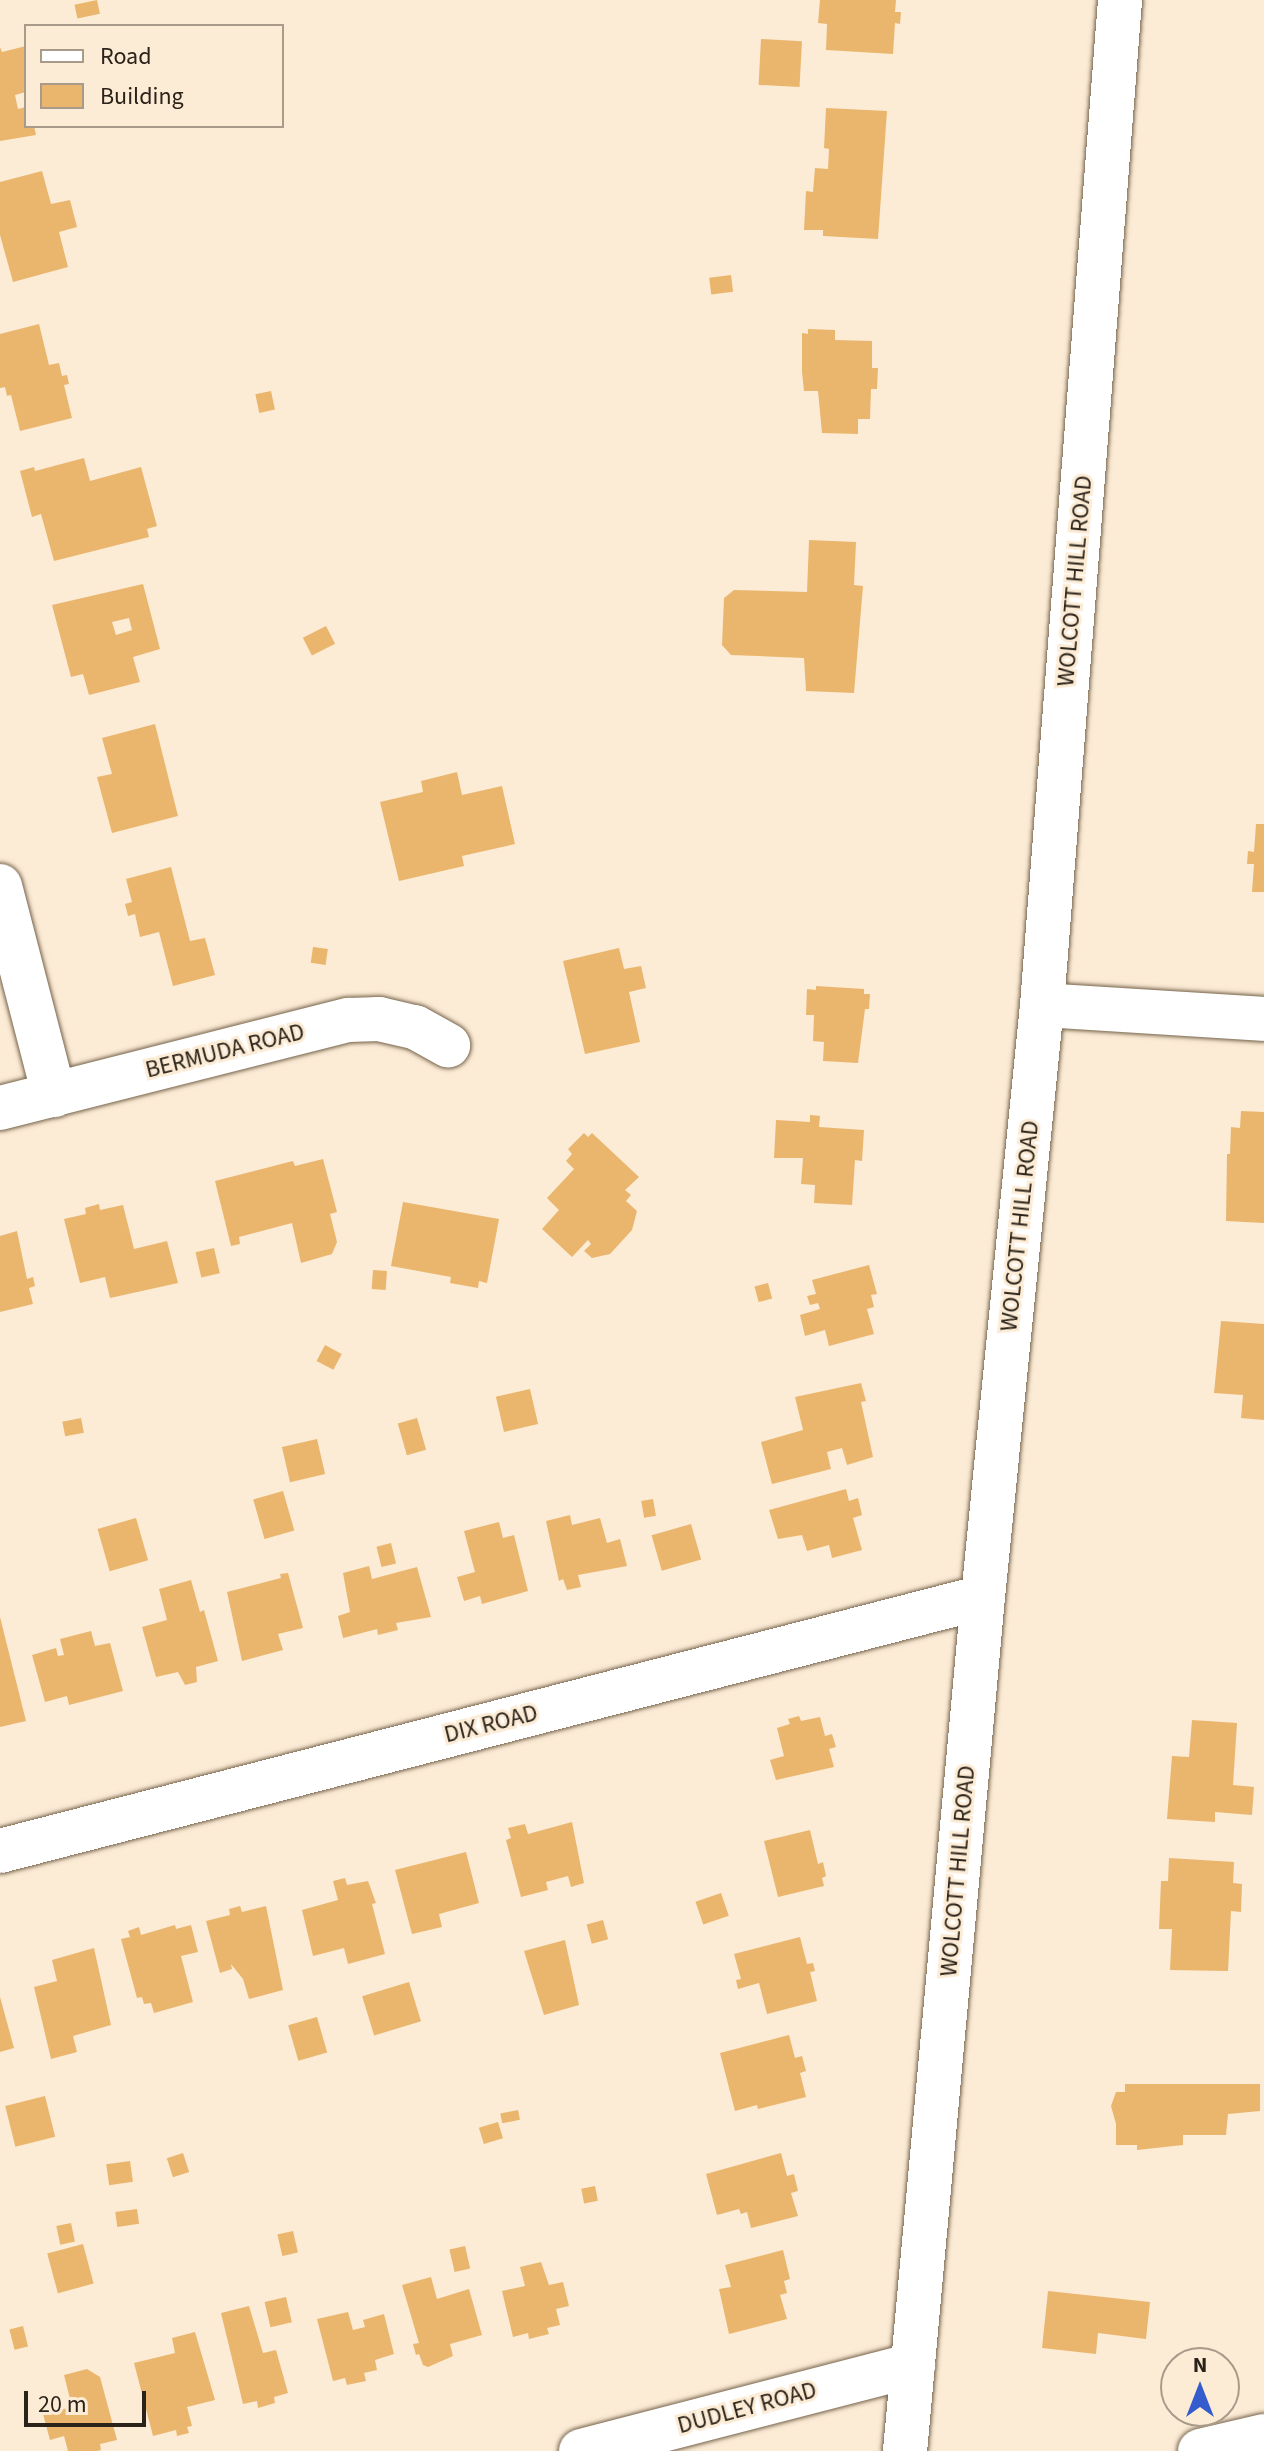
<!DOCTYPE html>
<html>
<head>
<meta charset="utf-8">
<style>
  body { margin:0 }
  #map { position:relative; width:1264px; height:2451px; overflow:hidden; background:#fcebd5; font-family:"Source Sans 3",sans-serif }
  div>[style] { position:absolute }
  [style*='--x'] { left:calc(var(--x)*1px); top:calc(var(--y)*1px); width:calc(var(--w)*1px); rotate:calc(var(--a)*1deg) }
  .building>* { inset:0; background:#eab66e; transform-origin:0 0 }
  .roads { filter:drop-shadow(0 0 2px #75634b) drop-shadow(0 0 2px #75634b) }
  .minor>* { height:44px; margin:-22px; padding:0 22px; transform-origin:22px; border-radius:22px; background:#fff }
  .tertiary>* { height:44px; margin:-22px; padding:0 22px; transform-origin:22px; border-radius:22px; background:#fff }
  span { translate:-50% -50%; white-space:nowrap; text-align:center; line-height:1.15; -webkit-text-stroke:6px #fcebd5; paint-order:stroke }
  .street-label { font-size:24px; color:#2b2319 }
  .legend { position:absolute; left:24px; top:24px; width:260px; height:104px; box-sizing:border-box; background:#fcebd5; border:2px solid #a89b8a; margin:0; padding:10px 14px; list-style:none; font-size:24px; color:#2b2319 }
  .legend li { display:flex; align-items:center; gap:16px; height:40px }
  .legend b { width:40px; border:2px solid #a89b8a }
  .north { position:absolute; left:1160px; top:2347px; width:80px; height:80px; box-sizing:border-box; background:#fcebd5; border:2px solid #a89b8a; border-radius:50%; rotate:0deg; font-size:22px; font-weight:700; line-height:32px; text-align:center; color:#2b2319 }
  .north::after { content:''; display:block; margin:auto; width:28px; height:36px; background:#355ccc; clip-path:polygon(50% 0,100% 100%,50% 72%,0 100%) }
  .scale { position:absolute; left:24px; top:2391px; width:122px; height:36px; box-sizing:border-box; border:4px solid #2b2319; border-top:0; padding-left:10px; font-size:24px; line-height:28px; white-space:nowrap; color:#2b2319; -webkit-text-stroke:6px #fcebd5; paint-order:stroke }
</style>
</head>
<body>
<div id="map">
  <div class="building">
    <i style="left:97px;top:0;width:14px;height:23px;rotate:78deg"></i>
    <i style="clip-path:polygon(820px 0,896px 0,895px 12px,901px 12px,900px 24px,895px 23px,893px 54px,826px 50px,827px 24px,818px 23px)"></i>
    <i style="left:761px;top:39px;width:41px;height:46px;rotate:3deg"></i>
    <i style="clip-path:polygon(26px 46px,26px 92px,15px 95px,18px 109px,26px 107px,26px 126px,34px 126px,36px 135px,0 141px,0 47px,2px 52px)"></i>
    <i style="clip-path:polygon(826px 108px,887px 111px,878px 239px,823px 236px,823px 230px,804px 230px,806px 191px,813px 192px,815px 168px,828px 169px,829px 149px,824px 148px)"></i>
    <i style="clip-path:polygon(42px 171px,51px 204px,70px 200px,77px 227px,59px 232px,68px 267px,13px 282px,0 235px,0 182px)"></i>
    <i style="left:731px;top:275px;width:17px;height:22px;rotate:83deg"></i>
    <i style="clip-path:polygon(39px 324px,49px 365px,59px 363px,62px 376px,67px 375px,69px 384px,64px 385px,72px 418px,20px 431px,11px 395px,7px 396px,5px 387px,0 388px,0 334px)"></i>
    <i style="clip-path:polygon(808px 329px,835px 330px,835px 340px,872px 341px,872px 368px,878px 368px,877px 389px,871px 389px,870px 419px,858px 419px,858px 434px,822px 433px,818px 391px,804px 391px,802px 372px,802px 333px,808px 334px)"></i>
    <i style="left:271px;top:391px;width:19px;height:16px;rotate:78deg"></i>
    <i style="clip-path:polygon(84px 458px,90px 481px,141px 467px,157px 526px,147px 529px,149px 537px,54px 561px,41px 514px,32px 517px,20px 471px,34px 467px,35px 471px)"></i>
    <i style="clip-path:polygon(809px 540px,856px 542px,854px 585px,863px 586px,854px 693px,806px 691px,804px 658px,731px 655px,722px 645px,724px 598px,734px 590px,807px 592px)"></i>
    <i style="clip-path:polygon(evenodd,143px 584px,160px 649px,133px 657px,140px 682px,89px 695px,83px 674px,71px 677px,52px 605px,143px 584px,129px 618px,132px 630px,116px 635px,112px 622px,129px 618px)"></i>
    <i style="left:326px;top:626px;width:20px;height:26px;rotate:63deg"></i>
    <i style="clip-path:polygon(155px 724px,178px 816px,112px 833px,97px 777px,112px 774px,102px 738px)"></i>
    <i style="clip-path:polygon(457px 772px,462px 795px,502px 786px,515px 844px,462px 856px,464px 866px,399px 881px,380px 802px,423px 792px,421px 781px)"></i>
    <i style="clip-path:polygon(1256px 824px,1264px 824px,1264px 892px,1252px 892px,1254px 864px,1247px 864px,1248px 851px,1254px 852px)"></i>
    <i style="clip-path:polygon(171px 867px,190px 941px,205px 938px,215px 975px,173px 986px,159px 932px,140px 937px,135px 914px,128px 916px,125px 904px,132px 902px,126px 879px)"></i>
    <i style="left:313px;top:947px;width:15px;height:16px;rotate:8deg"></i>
    <i style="clip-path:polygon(619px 948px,624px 969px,641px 966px,646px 988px,629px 992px,640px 1042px,585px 1054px,563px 961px)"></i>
    <i style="clip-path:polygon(816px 986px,864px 989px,864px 994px,870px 994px,869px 1009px,865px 1009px,858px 1063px,823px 1061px,824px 1042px,813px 1041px,814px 1015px,806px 1015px,807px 989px,816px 990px)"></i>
    <i style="clip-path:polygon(1241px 1111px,1264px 1112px,1264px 1223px,1226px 1221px,1227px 1154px,1230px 1154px,1231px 1127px,1240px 1128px)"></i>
    <i style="clip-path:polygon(810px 1115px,820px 1116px,819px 1127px,864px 1130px,862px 1161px,855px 1160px,852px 1205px,814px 1203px,815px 1185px,801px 1184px,803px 1158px,774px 1158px,776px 1120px,810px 1122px)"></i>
    <i style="clip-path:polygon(584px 1133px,588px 1137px,592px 1133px,639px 1177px,625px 1190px,631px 1195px,626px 1201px,637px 1211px,632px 1230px,610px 1254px,592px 1258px,584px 1251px,591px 1244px,588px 1240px,572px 1257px,542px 1229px,559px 1210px,547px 1198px,574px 1169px,566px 1161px,572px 1154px,568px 1149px)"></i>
    <i style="clip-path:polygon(323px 1159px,337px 1212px,330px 1214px,337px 1242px,332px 1254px,301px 1263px,292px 1223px,239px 1237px,240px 1244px,231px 1246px,215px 1181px,293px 1161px,295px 1166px)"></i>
    <i style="clip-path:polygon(403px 1202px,499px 1219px,487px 1283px,479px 1281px,478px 1288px,450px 1283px,451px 1277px,391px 1266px)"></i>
    <i style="clip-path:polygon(99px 1204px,100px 1210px,123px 1205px,134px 1249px,167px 1241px,178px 1283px,110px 1298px,105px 1277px,80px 1283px,64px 1219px,86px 1214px,85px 1208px)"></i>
    <i style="clip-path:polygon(17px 1231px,27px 1279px,33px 1277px,35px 1286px,29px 1288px,33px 1304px,0 1312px,0 1236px)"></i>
    <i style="left:214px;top:1248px;width:26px;height:19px;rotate:77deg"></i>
    <i style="clip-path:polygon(869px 1265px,877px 1294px,871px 1295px,874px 1307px,867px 1309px,874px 1334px,829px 1346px,825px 1330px,805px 1336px,800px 1315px,820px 1309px,818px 1303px,810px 1305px,807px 1296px,816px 1294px,812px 1280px)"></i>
    <i style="left:373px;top:1270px;width:14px;height:19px;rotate:4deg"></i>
    <i style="left:768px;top:1283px;width:16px;height:14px;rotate:75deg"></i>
    <i style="clip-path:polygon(1221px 1321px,1264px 1324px,1264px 1420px,1241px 1418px,1243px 1395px,1214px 1393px)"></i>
    <i style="left:325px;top:1345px;width:19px;height:18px;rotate:28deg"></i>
    <i style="clip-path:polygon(861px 1383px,866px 1401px,861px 1402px,873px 1457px,847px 1465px,842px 1448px,827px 1452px,831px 1469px,772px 1484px,761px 1442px,803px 1430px,795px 1397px)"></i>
    <i style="left:530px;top:1389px;width:36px;height:35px;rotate:77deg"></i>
    <i style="left:81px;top:1418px;width:15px;height:19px;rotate:79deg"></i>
    <i style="left:417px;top:1418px;width:33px;height:20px;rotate:74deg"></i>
    <i style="left:317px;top:1439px;width:36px;height:36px;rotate:77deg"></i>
    <i style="clip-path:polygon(846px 1489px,849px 1501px,858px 1498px,862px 1515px,853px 1518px,862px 1550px,832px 1558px,829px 1545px,807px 1551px,802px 1535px,778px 1539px,769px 1510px)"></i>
    <i style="left:283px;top:1491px;width:41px;height:31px;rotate:74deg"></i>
    <i style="left:653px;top:1499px;width:17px;height:12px;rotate:80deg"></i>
    <i style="clip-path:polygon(570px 1515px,572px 1525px,600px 1518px,607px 1543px,620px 1539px,627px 1566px,578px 1575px,581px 1587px,567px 1590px,563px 1579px,559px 1581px,546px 1521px)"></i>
    <i style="left:136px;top:1518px;width:44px;height:40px;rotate:74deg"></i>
    <i style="clip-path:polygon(499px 1522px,503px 1538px,514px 1535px,528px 1591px,482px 1604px,480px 1596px,464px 1601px,457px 1577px,475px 1572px,464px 1531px)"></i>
    <i style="left:691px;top:1524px;width:37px;height:41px;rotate:74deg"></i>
    <i style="left:391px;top:1543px;width:21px;height:15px;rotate:76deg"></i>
    <i style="clip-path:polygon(369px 1566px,372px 1579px,417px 1567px,431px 1617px,396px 1623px,398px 1630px,378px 1635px,377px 1629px,343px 1638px,338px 1616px,350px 1612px,343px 1573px)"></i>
    <i style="clip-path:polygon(288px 1573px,303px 1628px,278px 1634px,283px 1650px,242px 1661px,227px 1592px,281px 1578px,280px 1574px)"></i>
    <i style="clip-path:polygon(191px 1580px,200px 1612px,204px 1610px,218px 1661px,196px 1667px,197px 1682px,185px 1685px,178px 1672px,156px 1677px,142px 1627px,167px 1620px,159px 1589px)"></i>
    <i style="clip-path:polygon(0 1617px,26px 1721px,0 1727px)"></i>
    <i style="clip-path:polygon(91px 1631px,95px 1646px,110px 1643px,123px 1691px,69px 1705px,67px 1696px,45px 1702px,32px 1655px,56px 1648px,58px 1656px,64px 1655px,60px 1639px)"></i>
    <i style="clip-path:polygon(799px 1716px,801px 1721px,820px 1717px,825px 1736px,832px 1734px,836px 1747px,829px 1749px,834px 1767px,776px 1780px,770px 1760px,784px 1756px,777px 1728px,790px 1724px,788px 1719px)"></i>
    <i style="clip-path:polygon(1192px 1720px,1237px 1723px,1233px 1785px,1254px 1787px,1252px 1815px,1215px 1812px,1215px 1822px,1167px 1819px,1172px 1756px,1189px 1757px)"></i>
    <i style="clip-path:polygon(572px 1822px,584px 1883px,571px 1887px,568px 1876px,546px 1882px,548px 1890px,521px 1897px,506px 1840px,511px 1838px,508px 1828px,525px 1824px,528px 1834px)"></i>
    <i style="clip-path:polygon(810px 1830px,818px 1864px,823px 1862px,826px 1876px,822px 1878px,824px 1886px,778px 1897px,764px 1841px)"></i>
    <i style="clip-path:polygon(466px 1852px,479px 1903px,439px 1914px,442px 1927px,412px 1934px,395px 1870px)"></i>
    <i style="clip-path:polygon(1169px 1858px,1234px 1862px,1233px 1883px,1242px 1884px,1241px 1912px,1231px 1911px,1228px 1971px,1170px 1970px,1172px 1929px,1159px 1929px,1161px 1881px,1168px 1881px)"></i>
    <i style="clip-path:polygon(345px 1878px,347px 1885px,368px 1881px,376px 1903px,372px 1904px,385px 1954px,348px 1964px,344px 1948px,313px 1956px,302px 1910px,338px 1900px,333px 1881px)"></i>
    <i style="left:721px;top:1893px;width:24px;height:27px;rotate:71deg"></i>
    <i style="clip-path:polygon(240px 1906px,242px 1912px,266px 1906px,283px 1990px,249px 1999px,243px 1979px,231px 1964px,232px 1969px,220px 1973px,206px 1921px,230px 1915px,229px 1909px)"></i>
    <i style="left:603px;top:1920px;width:20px;height:17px;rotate:75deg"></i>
    <i style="clip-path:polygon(175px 1925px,176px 1929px,191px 1925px,198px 1952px,181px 1956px,193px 2002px,154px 2013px,151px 2003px,144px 2004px,142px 1997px,137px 1998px,121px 1939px,130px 1937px,128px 1931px,139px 1927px,141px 1935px)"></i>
    <i style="clip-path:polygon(800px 1937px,807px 1964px,813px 1963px,815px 1971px,810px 1972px,817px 2001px,767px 2014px,759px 1983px,738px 1989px,736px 1980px,741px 1979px,734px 1954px)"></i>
    <i style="clip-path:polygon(565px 1940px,579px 2005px,544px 2015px,524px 1951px)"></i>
    <i style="clip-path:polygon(94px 1948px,111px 2025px,73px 2036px,77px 2052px,51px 2059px,34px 1987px,57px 1981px,52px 1960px)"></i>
    <i style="left:409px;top:1982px;width:41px;height:49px;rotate:73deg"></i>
    <i style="clip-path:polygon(0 1997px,14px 2048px,0 2052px)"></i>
    <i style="left:317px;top:2017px;width:37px;height:30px;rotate:74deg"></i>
    <i style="clip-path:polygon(789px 2035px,795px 2058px,802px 2056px,806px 2071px,800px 2073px,806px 2097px,758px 2109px,757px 2105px,735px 2111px,720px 2053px)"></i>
    <i style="clip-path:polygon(1125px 2084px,1260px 2084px,1260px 2111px,1228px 2114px,1226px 2135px,1183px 2135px,1183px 2145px,1137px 2150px,1137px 2145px,1116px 2145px,1116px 2124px,1111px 2106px,1116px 2092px,1125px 2092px)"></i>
    <i style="left:45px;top:2096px;width:42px;height:41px;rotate:76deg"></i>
    <i style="left:518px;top:2110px;width:10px;height:18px;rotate:79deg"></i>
    <i style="left:498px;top:2122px;width:17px;height:20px;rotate:73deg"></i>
    <i style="left:183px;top:2153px;width:20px;height:17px;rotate:72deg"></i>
    <i style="clip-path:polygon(781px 2153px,787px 2176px,794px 2174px,798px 2191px,791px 2193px,798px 2216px,751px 2228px,747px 2212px,741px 2214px,739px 2209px,717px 2215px,706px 2174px)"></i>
    <i style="left:130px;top:2161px;width:21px;height:24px;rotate:82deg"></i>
    <i style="left:595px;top:2186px;width:15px;height:14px;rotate:79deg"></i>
    <i style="left:137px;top:2209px;width:15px;height:22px;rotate:82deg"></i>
    <i style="left:71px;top:2223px;width:19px;height:15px;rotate:78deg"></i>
    <i style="left:293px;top:2231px;width:22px;height:16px;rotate:77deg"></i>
    <i style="left:83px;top:2244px;width:41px;height:37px;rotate:75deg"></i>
    <i style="left:465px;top:2246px;width:23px;height:16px;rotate:77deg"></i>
    <i style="clip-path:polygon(783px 2250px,790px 2279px,784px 2281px,787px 2293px,780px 2295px,787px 2319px,729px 2334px,719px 2289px,731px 2287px,725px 2265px)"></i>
    <i style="clip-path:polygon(541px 2262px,549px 2285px,563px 2282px,569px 2306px,556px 2309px,560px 2325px,547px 2328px,549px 2334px,529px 2339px,528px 2333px,513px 2337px,502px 2291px,525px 2286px,520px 2267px)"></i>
    <i style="clip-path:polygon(431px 2277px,437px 2299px,469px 2289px,482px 2335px,450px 2344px,453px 2356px,428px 2367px,423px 2365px,419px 2354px,416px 2355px,413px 2344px,419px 2343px,402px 2285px)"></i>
    <i style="clip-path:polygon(1048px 2291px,1150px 2302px,1146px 2339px,1098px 2333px,1096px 2354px,1042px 2348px)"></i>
    <i style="left:286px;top:2297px;width:26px;height:22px;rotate:77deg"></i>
    <i style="clip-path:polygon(249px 2306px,263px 2353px,276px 2350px,288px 2393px,274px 2397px,275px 2403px,258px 2408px,257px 2401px,243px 2404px,221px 2313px)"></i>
    <i style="clip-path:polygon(348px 2312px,353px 2330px,365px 2327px,363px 2320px,384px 2314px,394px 2354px,375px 2360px,377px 2370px,364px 2373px,366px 2381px,347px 2385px,345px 2378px,333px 2381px,317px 2319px)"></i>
    <i style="left:23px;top:2326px;width:21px;height:14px;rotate:76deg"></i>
    <i style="clip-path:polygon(195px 2332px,215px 2400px,187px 2407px,192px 2426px,187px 2427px,189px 2433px,177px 2436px,176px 2430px,153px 2436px,134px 2363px,175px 2353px,172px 2338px)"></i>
    <i style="clip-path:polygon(87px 2369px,100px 2377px,117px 2440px,100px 2444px,101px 2450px,97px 2451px,68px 2451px,64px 2436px,50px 2440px,43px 2414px,72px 2407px,64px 2375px)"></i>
  </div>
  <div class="roads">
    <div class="minor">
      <i style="--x:0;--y:886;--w:216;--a:75.5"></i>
      <i style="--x:1042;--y:1005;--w:222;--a:3.6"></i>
      <i style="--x:0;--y:1108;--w:360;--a:-14.2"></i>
      <i style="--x:349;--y:1020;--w:30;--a:-2"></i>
      <i style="--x:379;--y:1019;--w:37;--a:13"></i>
      <i style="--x:415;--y:1027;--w:38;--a:29"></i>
      <i style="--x:0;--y:1851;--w:1015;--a:-14.49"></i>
      <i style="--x:581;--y:2451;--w:343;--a:-14.5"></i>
      <i style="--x:1200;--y:2451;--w:66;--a:-13.2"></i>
    </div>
    <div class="tertiary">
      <i style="--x:905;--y:2451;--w:858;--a:-84.78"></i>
      <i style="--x:983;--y:1597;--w:595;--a:-84.31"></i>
      <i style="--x:1042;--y:1005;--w:1008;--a:-85.56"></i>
    </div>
  </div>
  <div class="street-label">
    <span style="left:1075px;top:581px;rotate:-85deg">WOLCOTT HILL ROAD</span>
    <span style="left:225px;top:1051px;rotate:-14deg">BERMUDA ROAD</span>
    <span style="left:1020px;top:1226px;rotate:-84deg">WOLCOTT HILL ROAD</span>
    <span style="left:491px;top:1724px;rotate:-14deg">DIX ROAD</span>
    <span style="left:958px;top:1871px;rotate:-85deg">WOLCOTT HILL ROAD</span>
    <span style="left:747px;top:2408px;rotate:-15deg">DUDLEY ROAD</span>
  </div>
  <ul class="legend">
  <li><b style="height:10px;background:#fff"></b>Road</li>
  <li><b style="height:22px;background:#eab66e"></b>Building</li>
  </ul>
  <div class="north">N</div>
  <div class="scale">20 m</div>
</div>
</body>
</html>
